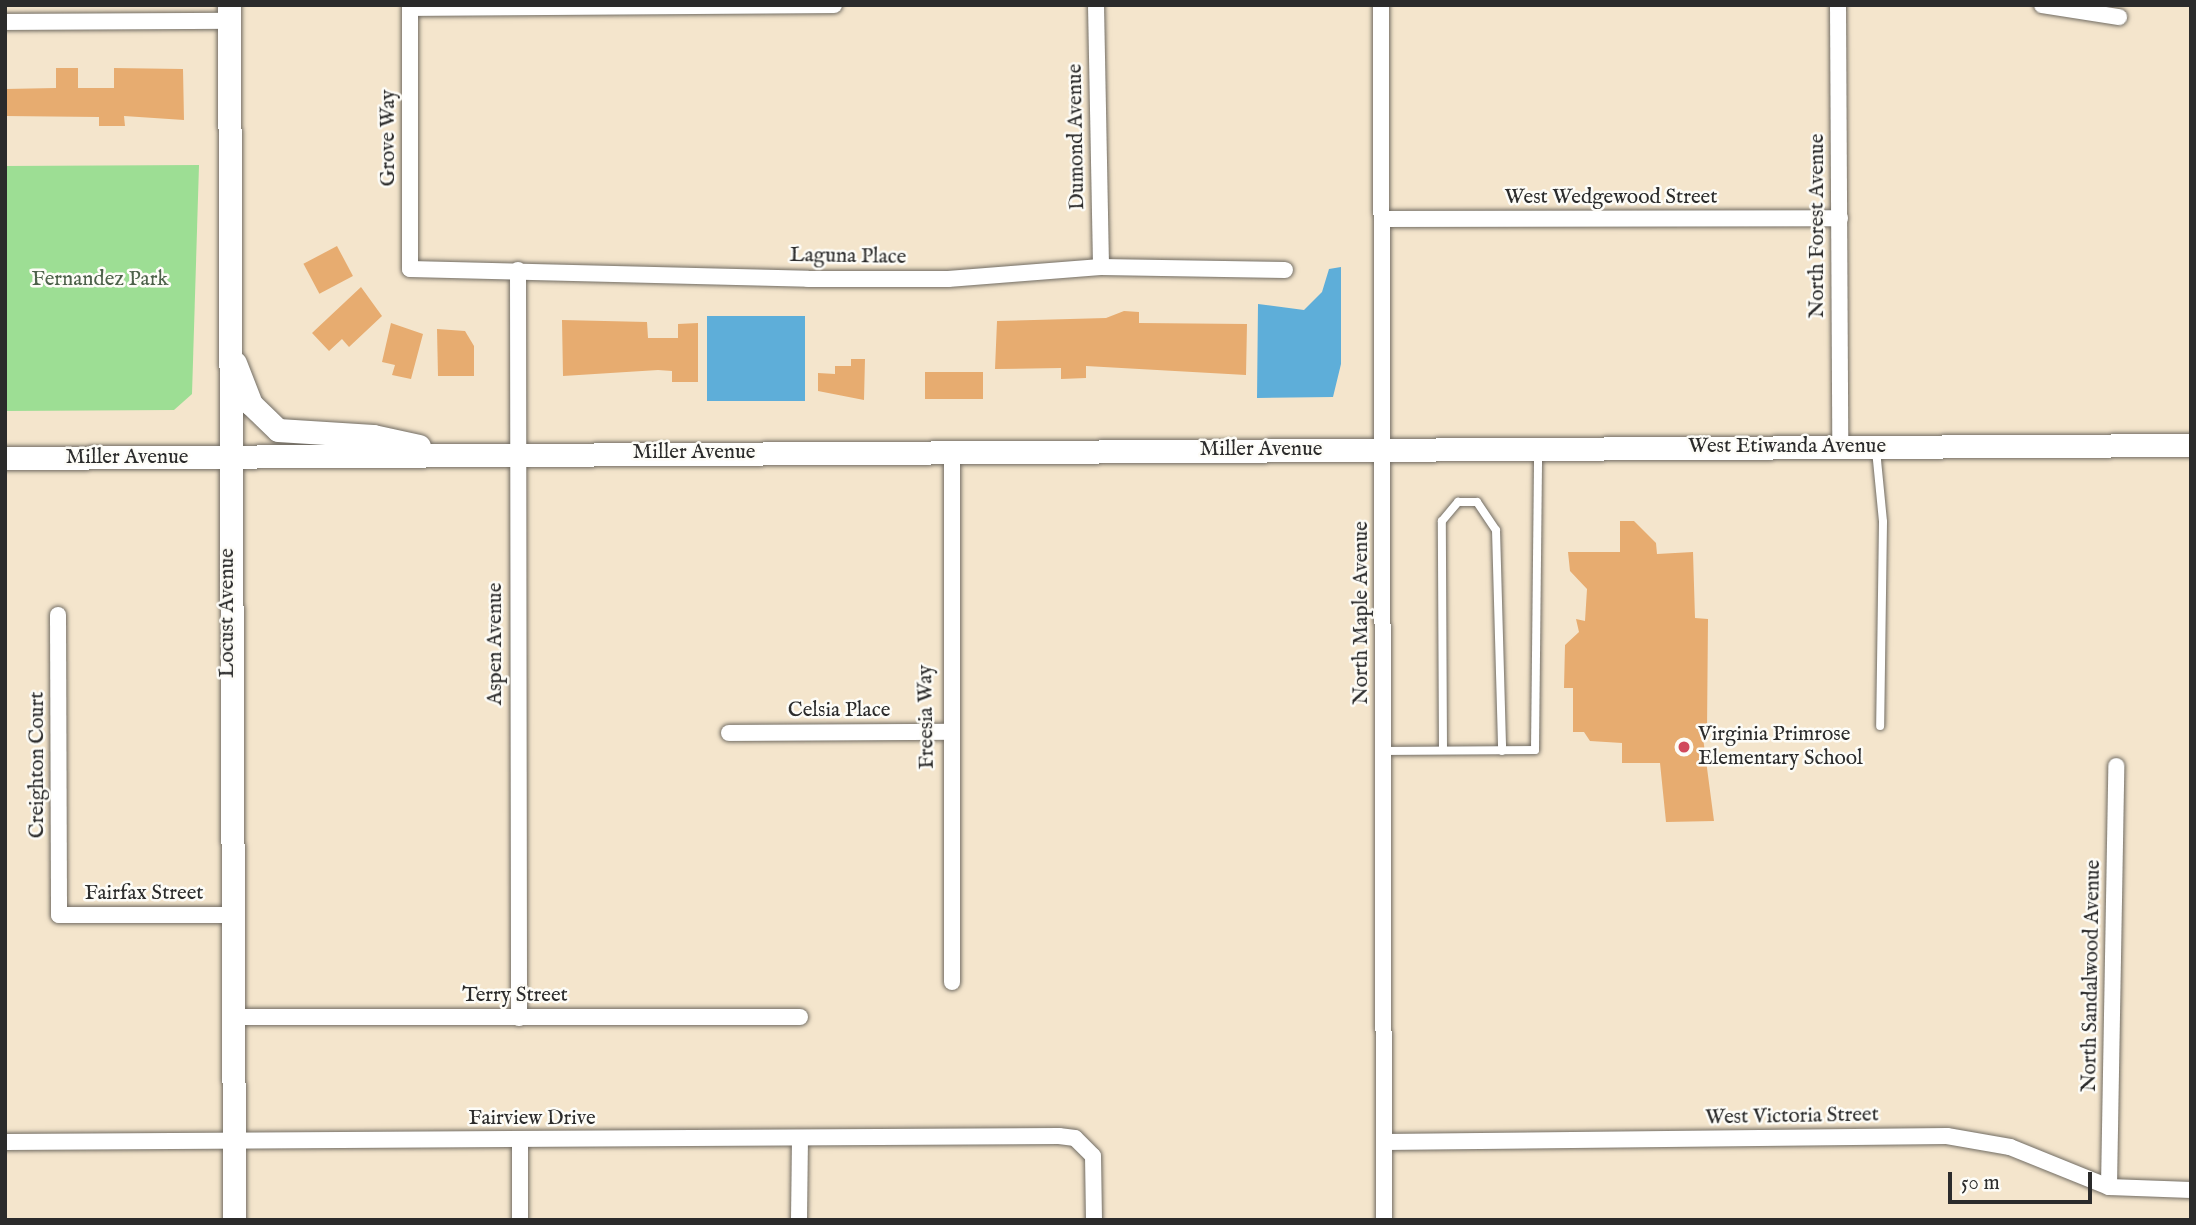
<!DOCTYPE html>
<html>
<head>
<meta charset="utf-8">
<style>
  body { margin:0 }
  #map { position:relative; width:2196px; height:1225px; overflow:hidden; background:#f4e5cc; font-family:"IM FELL English",serif }
  div>[style] { position:absolute }
  [style*='--x'] { left:calc(var(--x)*1px); top:calc(var(--y)*1px); width:calc(var(--w)*1px); rotate:calc(var(--a)*1deg) }
  .green>* { inset:0; background:#9dde94 }
  .water>* { inset:0; background:#5eaed9; transform-origin:0 0 }
  .building>* { inset:0; background:#e7ac70; transform-origin:0 0 }
  .roads { filter:drop-shadow(0 0 2px #716c63) drop-shadow(0 0 2px #716c63) }
  .lane>* { height:8px; margin:-4px; padding:0 4px; transform-origin:4px; border-radius:4px; background:#fff }
  .street>* { height:16px; margin:-8px; padding:0 8px; transform-origin:8px; border-radius:8px; background:#fff }
  .secondary>* { height:23px; margin:-11.5px; padding:0 11.5px; transform-origin:11.5px; border-radius:11.5px; background:#fff }
  .dots>* { width:19px; height:19px; translate:-50% -50%; box-sizing:border-box; border:4px solid #fdfcf7; border-radius:50% }
  span { translate:-50% -50%; white-space:nowrap; text-align:center; line-height:1.15; -webkit-text-stroke:5px #fdfcf7; paint-order:stroke }
  .street-label { font-size:21px; color:#2b2b2b }
  .park-label { font-size:21px; color:#4d614a }
  .poi-label { font-size:21px; color:#2b2b2b }
  .left { translate:0 -50%; text-align:left }
  .frame { position:absolute; inset:0; border:7px solid #2b2b2b; pointer-events:none }
  .scale { position:absolute; left:1948px; top:1172px; width:144px; height:32px; box-sizing:border-box; border:4px solid #2b2b2b; border-top:0; padding-left:9px; font-size:21px; line-height:24px; white-space:nowrap; color:#2b2b2b; -webkit-text-stroke:5px #fdfcf7; paint-order:stroke }
</style>
</head>
<body>
<div id="map">
  <div class="green">
    <i style="clip-path:polygon(199px 165px,192px 394px,174px 410px,5px 411px,5px 166px)"></i>
  </div>
  <div class="water">
    <i style="clip-path:polygon(1341px 267px,1341px 364px,1333px 397px,1257px 398px,1258px 304px,1304px 310px,1322px 292px,1329px 269px)"></i>
    <i style="left:707px;top:316px;width:98px;height:85px"></i>
  </div>
  <div class="building">
    <i style="clip-path:polygon(56px 68px,78px 68px,78px 88px,114px 88px,114px 68px,183px 69px,184px 120px,124px 116px,125px 126px,99px 126px,99px 117px,5px 116px,5px 89px,56px 88px)"></i>
    <i style="left:337px;top:246px;width:34px;height:38px;rotate:62deg"></i>
    <i style="clip-path:polygon(361px 287px,382px 316px,349px 347px,342px 339px,329px 351px,312px 333px)"></i>
    <i style="clip-path:polygon(1124px 311px,1139px 312px,1139px 323px,1247px 324px,1246px 375px,1086px 366px,1086px 378px,1061px 379px,1061px 368px,995px 369px,997px 321px,1106px 318px)"></i>
    <i style="clip-path:polygon(562px 320px,647px 322px,648px 338px,678px 338px,678px 324px,698px 323px,698px 382px,672px 382px,672px 371px,658px 370px,563px 376px)"></i>
    <i style="clip-path:polygon(391px 323px,423px 334px,411px 379px,392px 375px,395px 365px,382px 362px)"></i>
    <i style="clip-path:polygon(437px 329px,465px 331px,474px 346px,474px 376px,438px 376px)"></i>
    <i style="clip-path:polygon(851px 359px,865px 359px,864px 400px,818px 391px,818px 373px,835px 374px,835px 366px,851px 366px)"></i>
    <i style="left:983px;top:372px;width:27px;height:58px;rotate:90deg"></i>
    <i style="clip-path:polygon(1620px 521px,1634px 521px,1656px 543px,1657px 554px,1693px 552px,1695px 618px,1708px 619px,1707px 731px,1702px 730px,1714px 821px,1666px 822px,1660px 763px,1622px 763px,1622px 743px,1590px 741px,1584px 732px,1573px 732px,1573px 688px,1564px 688px,1565px 645px,1579px 632px,1576px 619px,1585px 621px,1587px 589px,1570px 571px,1568px 552px,1620px 552px)"></i>
  </div>
  <div class="roads">
    <div class="lane">
      <i style="--x:1876;--y:450;--w:72;--a:84.4"></i>
      <i style="--x:1883;--y:522;--w:204;--a:90.8"></i>
      <i style="--x:1443;--y:749;--w:228;--a:-90.3"></i>
      <i style="--x:1442;--y:521;--w:25;--a:-50"></i>
      <i style="--x:1458;--y:502;--w:19;--a:0"></i>
      <i style="--x:1477;--y:502;--w:34;--a:56"></i>
      <i style="--x:1496;--y:530;--w:221;--a:88.4"></i>
      <i style="--x:1384;--y:751;--w:151;--a:-0.4"></i>
      <i style="--x:1535;--y:750;--w:299;--a:-89.4"></i>
    </div>
    <div class="street">
      <i style="--x:834;--y:5;--w:424;--a:179.6"></i>
      <i style="--x:410;--y:8;--w:261;--a:90"></i>
      <i style="--x:410;--y:269;--w:398;--a:1.4"></i>
      <i style="--x:808;--y:279;--w:140;--a:0"></i>
      <i style="--x:948;--y:279;--w:153;--a:-4.5"></i>
      <i style="--x:1101;--y:267;--w:184;--a:0.9"></i>
      <i style="--x:1096;--y:5;--w:262;--a:88.9"></i>
      <i style="--x:1381;--y:5;--w:1215;--a:89.86"></i>
      <i style="--x:1838;--y:5;--w:442;--a:89.7"></i>
      <i style="--x:2042;--y:5;--w:78;--a:8.9"></i>
      <i style="--x:5;--y:22;--w:224;--a:-0.3"></i>
      <i style="--x:1382;--y:219;--w:458;--a:-0.1"></i>
      <i style="--x:518;--y:270;--w:748;--a:89.92"></i>
      <i style="--x:952;--y:452;--w:530;--a:90"></i>
      <i style="--x:58;--y:615;--w:300;--a:89.8"></i>
      <i style="--x:59;--y:915;--w:171;--a:0"></i>
      <i style="--x:729;--y:733;--w:220;--a:-0.3"></i>
      <i style="--x:231;--y:1017;--w:569;--a:0"></i>
      <i style="--x:520;--y:1140;--w:80;--a:90"></i>
      <i style="--x:5;--y:1142;--w:1054;--a:-0.33"></i>
      <i style="--x:1059;--y:1136;--w:16;--a:7"></i>
      <i style="--x:1075;--y:1138;--w:25;--a:45"></i>
      <i style="--x:1093;--y:1156;--w:64;--a:89.1"></i>
      <i style="--x:1384;--y:1142;--w:563;--a:-0.61"></i>
      <i style="--x:1947;--y:1136;--w:64;--a:9.9"></i>
      <i style="--x:2010;--y:1147;--w:107;--a:22"></i>
      <i style="--x:2109;--y:1187;--w:82;--a:2.1"></i>
      <i style="--x:2109;--y:1187;--w:421;--a:-89"></i>
      <i style="--x:799;--y:1220;--w:82;--a:-89.3"></i>
    </div>
    <div class="secondary">
      <i style="--x:229;--y:5;--w:1215;--a:89.76"></i>
      <i style="--x:235;--y:363;--w:44;--a:68.7"></i>
      <i style="--x:251;--y:404;--w:37;--a:44"></i>
      <i style="--x:278;--y:430;--w:95;--a:3.6"></i>
      <i style="--x:373;--y:436;--w:47;--a:12.3"></i>
      <i style="--x:5;--y:458;--w:2186;--a:-0.34"></i>
    </div>
  </div>
  <div class="dots">
    <i style="left:1684px;top:747px;background:#d1495b"></i>
  </div>
  <div class="street-label">
    <span style="left:1077px;top:137px;rotate:-91deg">Dumond Avenue</span>
    <span style="left:389px;top:138px;rotate:-90deg">Grove Way</span>
    <span style="left:1611px;top:198px">West Wedgewood Street</span>
    <span style="left:1818px;top:226px;rotate:-90deg">North Forest Avenue</span>
    <span style="left:848px;top:257px;rotate:1deg">Laguna Place</span>
    <span style="left:1787px;top:447px">West Etiwanda Avenue</span>
    <span style="left:1261px;top:450px">Miller Avenue</span>
    <span style="left:694px;top:453px">Miller Avenue</span>
    <span style="left:127px;top:458px">Miller Avenue</span>
    <span style="left:228px;top:613px;rotate:-90deg">Locust Avenue</span>
    <span style="left:1362px;top:613px;rotate:-90deg">North Maple Avenue</span>
    <span style="left:496px;top:644px;rotate:-90deg">Aspen Avenue</span>
    <span style="left:839px;top:711px">Celsia Place</span>
    <span style="left:927px;top:717px;rotate:-91deg">Freesia Way</span>
    <span style="left:38px;top:765px;rotate:-90deg">Creighton Court</span>
    <span style="left:144px;top:894px">Fairfax Street</span>
    <span style="left:2092px;top:976px;rotate:-89deg">North Sandalwood Avenue</span>
    <span style="left:515px;top:996px">Terry Street</span>
    <span style="left:1792px;top:1117px;rotate:-1deg">West Victoria Street</span>
    <span style="left:532px;top:1119px">Fairview Drive</span>
  </div>
  <div class="park-label">
    <span style="left:100px;top:280px">Fernandez Park</span>
  </div>
  <div class="poi-label">
    <span class="left" style="left:1698px;top:747px">Virginia Primrose<br>Elementary School</span>
  </div>
  <div class="frame"></div>
  <div class="scale">50 m</div>
</div>
</body>
</html>
